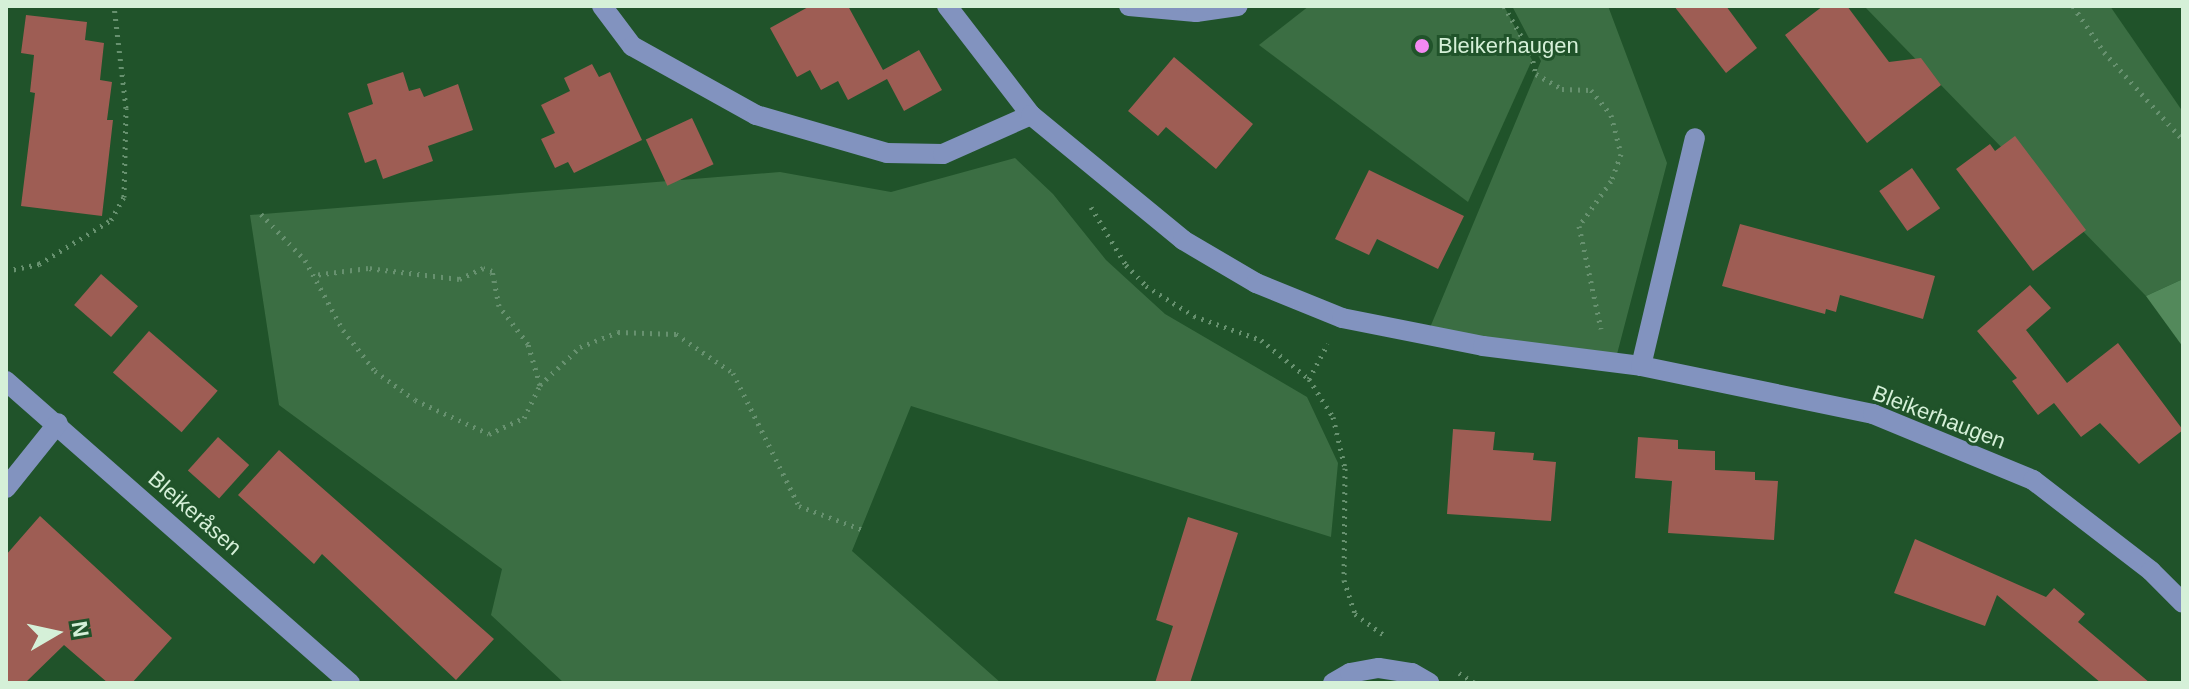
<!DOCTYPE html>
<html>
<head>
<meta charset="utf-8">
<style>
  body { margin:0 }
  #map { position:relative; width:2189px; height:689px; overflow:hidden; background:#20532a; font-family:Arial,sans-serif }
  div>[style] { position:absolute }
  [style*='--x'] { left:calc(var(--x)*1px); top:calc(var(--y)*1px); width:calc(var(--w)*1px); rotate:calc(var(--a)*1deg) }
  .green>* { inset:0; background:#3b6e43 }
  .forest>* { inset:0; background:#53895b }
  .building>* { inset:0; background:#9e5d54; transform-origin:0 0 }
  .path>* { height:5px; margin-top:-2.5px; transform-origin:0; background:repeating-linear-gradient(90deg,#67916f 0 2px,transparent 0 8px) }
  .minor>* { height:20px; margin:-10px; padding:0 10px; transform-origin:10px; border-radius:10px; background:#8293bf }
  .dots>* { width:22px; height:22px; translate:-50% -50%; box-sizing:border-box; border:4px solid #20532a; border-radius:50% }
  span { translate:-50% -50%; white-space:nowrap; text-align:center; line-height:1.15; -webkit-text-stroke:6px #20532a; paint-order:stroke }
  .poi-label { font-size:22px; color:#d5f0d8 }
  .left { translate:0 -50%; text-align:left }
  .street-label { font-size:22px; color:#d5f0d8 }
  .frame { position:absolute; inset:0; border:8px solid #d5f0d8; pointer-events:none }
  .north { position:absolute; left:16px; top:593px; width:80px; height:80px; -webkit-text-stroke:6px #20532a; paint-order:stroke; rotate:81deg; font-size:22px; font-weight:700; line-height:32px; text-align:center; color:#d5f0d8 }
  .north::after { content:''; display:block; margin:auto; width:28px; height:36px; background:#d5f0d8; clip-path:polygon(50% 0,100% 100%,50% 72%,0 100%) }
</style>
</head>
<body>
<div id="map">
  <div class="green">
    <i style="clip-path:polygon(1309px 6px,1504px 6px,1532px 60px,1468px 202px,1259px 45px)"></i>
    <i style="clip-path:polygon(1512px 6px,1608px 6px,1667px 163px,1616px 358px,1429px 330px,1541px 61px)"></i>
    <i style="clip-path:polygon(1864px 6px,2110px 6px,2183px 112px,2183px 279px,2146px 296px)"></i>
    <i style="clip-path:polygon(1015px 158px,1053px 194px,1106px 260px,1165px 314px,1307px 397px,1338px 463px,1331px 537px,911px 406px,852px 551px,1001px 683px,564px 683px,491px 615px,502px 569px,279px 405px,250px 215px,780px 172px,891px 192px)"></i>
  </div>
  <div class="forest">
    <i style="clip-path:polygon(2183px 279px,2183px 347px,2146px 296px)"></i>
  </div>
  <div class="building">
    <i style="clip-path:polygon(810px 6px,848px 6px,883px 70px,919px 50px,942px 90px,904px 111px,887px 79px,848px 100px,838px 81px,821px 90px,810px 70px,797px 77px,770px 28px)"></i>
    <i style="clip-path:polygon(1674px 6px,1726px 6px,1757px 48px,1726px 73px)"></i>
    <i style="clip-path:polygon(1823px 6px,1847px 6px,1889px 62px,1921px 58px,1941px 85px,1867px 143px,1785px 35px)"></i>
    <i style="clip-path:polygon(26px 15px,87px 22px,85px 40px,104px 43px,100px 80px,112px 82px,107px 120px,113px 120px,102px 216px,21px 206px,35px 93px,30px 92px,34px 55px,21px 53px)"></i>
    <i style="clip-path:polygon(1174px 57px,1253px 124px,1216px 169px,1166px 127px,1158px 136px,1128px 111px)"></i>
    <i style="clip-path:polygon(592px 64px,599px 77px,610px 72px,642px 140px,574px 173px,568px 162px,555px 168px,541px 139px,555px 133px,541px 105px,570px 91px,564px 78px)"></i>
    <i style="clip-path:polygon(403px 72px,409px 91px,420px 88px,424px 97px,458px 84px,473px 130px,428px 146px,433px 161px,383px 179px,376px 159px,365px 163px,348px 113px,373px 104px,367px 84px)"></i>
    <i style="left:692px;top:118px;width:51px;height:51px;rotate:65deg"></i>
    <i style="clip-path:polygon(2015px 136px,2086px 230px,2033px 271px,1956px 169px,1990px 144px,1995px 151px)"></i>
    <i style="left:1912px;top:168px;width:49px;height:40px;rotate:55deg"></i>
    <i style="clip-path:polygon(1369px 170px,1464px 216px,1438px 269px,1377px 239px,1369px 255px,1335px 239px)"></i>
    <i style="clip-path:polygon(1740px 224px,1935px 276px,1923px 319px,1840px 295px,1836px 312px,1826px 309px,1825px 314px,1722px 286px)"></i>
    <i style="left:101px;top:274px;width:49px;height:41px;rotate:41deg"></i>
    <i style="clip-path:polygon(2030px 285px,2051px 308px,2026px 330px,2067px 383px,2118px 343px,2183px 430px,2139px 464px,2100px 423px,2081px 437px,2054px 403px,2038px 415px,2012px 381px,2017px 378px,1977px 331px)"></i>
    <i style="left:149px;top:331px;width:91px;height:55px;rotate:41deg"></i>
    <i style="clip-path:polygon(1453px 429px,1495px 432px,1493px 450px,1534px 453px,1533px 460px,1556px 462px,1551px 521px,1447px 514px)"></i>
    <i style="left:218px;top:437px;width:42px;height:45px;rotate:42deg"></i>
    <i style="clip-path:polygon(1638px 437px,1678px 440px,1678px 449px,1715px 451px,1715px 470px,1755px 472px,1755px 480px,1778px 481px,1774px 540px,1668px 533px,1672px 481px,1635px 478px)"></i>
    <i style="clip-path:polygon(279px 450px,494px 639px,456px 680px,322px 554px,314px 564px,238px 495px)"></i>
    <i style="clip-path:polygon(40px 516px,172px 638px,132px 683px,108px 683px,64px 645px,25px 683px,6px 683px,6px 555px)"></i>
    <i style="clip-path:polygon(1188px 517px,1238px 533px,1190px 683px,1155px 683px,1173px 626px,1156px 620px)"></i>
    <i style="clip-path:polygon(1915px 539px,2046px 597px,2054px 588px,2085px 614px,2078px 622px,2150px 683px,2101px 683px,1997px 595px,1985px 626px,1894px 593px)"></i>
  </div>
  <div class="path">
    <i style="--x:1504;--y:6;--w:54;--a:60.1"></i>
    <i style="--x:1531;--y:53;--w:22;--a:77"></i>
    <i style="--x:1536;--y:74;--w:30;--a:30"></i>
    <i style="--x:1562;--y:89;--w:29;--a:2"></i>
    <i style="--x:1591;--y:90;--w:32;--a:51"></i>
    <i style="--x:1611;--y:115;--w:40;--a:75.6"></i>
    <i style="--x:1621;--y:154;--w:29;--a:110"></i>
    <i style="--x:1611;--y:181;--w:55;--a:125.4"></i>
    <i style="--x:1579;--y:226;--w:105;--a:77.9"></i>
    <i style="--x:2073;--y:6;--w:55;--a:56"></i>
    <i style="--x:2104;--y:52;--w:118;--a:48.1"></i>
    <i style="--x:1091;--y:207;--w:68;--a:58.9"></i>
    <i style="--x:1126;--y:265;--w:29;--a:46"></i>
    <i style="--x:1146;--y:286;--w:57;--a:32"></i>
    <i style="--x:1194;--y:316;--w:71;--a:19.7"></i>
    <i style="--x:1261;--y:340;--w:62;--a:39.1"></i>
    <i style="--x:1309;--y:379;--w:45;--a:57.7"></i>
    <i style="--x:1333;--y:417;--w:52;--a:76.8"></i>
    <i style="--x:1345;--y:468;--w:112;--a:90.5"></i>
    <i style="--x:1344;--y:580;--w:36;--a:72"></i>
    <i style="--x:1355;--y:614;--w:37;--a:36"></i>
    <i style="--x:261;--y:214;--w:64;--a:46.3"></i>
    <i style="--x:305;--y:260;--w:80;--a:61.5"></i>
    <i style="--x:343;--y:330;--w:52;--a:52"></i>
    <i style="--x:375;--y:371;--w:49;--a:35.9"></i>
    <i style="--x:415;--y:400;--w:81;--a:24.7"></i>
    <i style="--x:489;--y:434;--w:38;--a:-25"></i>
    <i style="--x:524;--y:418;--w:37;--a:-64"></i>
    <i style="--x:540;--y:385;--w:43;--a:-106.3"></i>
    <i style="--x:528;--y:344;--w:48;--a:-127.3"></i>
    <i style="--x:499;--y:306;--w:36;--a:-101"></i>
    <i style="--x:492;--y:271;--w:9;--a:-162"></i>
    <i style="--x:483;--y:268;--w:26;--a:155"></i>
    <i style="--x:459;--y:279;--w:92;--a:-173.1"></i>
    <i style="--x:368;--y:268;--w:54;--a:172.6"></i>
    <i style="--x:6;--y:271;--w:34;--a:-12"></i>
    <i style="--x:39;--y:264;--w:84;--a:-31.4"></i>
    <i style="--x:111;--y:220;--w:26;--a:-61"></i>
    <i style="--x:124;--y:197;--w:89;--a:-88.7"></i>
    <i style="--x:126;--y:108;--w:103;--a:-96.7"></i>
    <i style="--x:1309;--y:379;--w:40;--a:-62"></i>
    <i style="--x:540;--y:385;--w:55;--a:-43.5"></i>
    <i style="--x:580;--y:347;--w:41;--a:-21.5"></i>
    <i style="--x:618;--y:332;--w:58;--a:2"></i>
    <i style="--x:676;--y:334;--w:69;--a:34.4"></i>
    <i style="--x:733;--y:373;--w:148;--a:63.6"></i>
    <i style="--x:799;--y:506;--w:66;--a:20.4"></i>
    <i style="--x:1459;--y:673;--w:19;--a:32"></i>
  </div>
  <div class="minor">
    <i style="--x:602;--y:6;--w:50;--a:53.1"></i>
    <i style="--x:632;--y:46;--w:142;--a:29.1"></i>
    <i style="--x:756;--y:115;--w:136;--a:16.2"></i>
    <i style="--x:887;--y:153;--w:56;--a:1"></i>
    <i style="--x:943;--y:154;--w:96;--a:-23.9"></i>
    <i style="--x:947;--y:6;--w:138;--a:52.4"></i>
    <i style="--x:1031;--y:115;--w:197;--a:39.4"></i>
    <i style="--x:1183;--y:240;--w:85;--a:30.5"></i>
    <i style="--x:1256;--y:283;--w:93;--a:22.1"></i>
    <i style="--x:1342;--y:318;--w:144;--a:11.2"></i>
    <i style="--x:1483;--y:346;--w:159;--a:7.2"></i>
    <i style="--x:1641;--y:366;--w:237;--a:11.7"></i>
    <i style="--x:1873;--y:414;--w:173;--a:22.4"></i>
    <i style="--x:2033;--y:480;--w:149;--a:37.6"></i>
    <i style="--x:2151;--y:571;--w:45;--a:45"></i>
    <i style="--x:1129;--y:6;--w:67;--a:5.1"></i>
    <i style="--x:1196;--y:12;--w:42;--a:-8.1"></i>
    <i style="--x:1641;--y:366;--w:234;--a:-76.7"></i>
    <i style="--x:6;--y:381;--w:458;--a:41.3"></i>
    <i style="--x:6;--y:488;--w:83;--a:-51.3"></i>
    <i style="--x:1333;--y:683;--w:20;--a:-30"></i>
    <i style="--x:1350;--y:673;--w:29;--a:-10"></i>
    <i style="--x:1379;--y:668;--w:33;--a:9"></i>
    <i style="--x:1412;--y:673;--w:20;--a:30"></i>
  </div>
  <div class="dots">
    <i style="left:1422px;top:46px;background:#f389f1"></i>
  </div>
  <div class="poi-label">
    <span class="left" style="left:1438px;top:46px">Bleikerhaugen</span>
  </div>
  <div class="street-label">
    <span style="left:1939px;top:417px;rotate:21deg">Bleikerhaugen</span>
    <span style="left:195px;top:513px;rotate:41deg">Bleikeråsen</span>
  </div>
  <div class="frame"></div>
  <div class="north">N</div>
</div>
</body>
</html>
